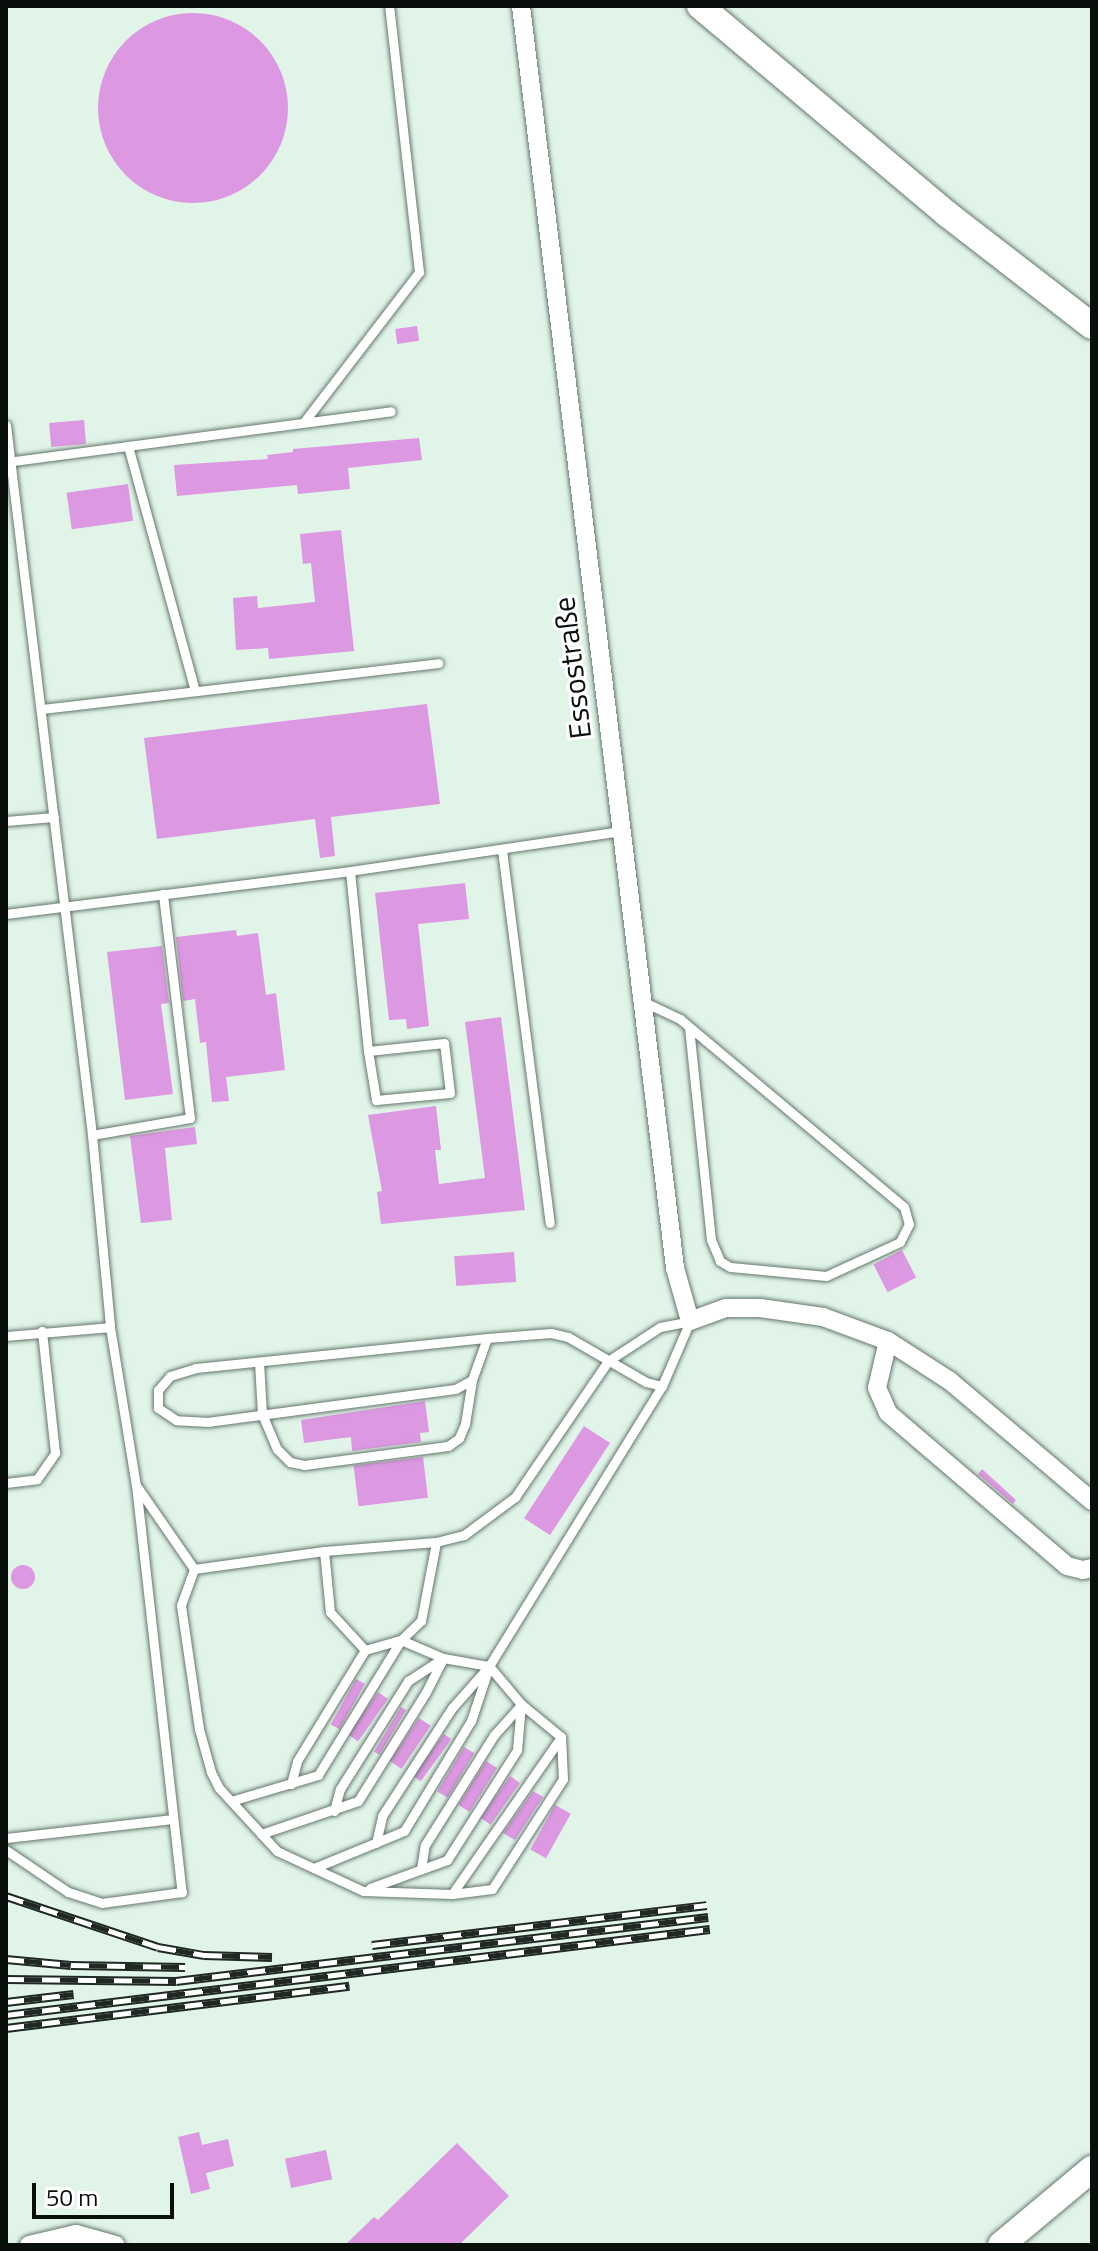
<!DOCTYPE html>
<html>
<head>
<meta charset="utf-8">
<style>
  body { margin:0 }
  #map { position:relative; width:1098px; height:2251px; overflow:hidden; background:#e0f4e8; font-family:"Titillium Web",sans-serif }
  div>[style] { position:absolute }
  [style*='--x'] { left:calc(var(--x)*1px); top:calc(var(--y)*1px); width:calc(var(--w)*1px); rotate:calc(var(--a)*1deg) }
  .building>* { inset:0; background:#dd98e2; transform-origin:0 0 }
  .round { border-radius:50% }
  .roads { filter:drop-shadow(0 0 2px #65776c) drop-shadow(0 0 2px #65776c) }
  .lane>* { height:9px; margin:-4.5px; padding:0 4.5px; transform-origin:4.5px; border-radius:4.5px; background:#fff }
  .street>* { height:18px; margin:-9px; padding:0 9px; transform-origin:9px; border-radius:9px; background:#fff }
  .secondary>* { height:26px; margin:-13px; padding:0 13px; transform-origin:13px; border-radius:13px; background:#fff }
  .rail>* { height:9px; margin-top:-4.5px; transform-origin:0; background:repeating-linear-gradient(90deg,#fff 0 18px,#202823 0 36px); box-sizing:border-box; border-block:2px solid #202823 }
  span { translate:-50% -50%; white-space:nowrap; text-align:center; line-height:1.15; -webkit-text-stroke:6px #fff; paint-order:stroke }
  .street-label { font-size:30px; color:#090f0b }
  .frame { position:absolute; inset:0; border:8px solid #090f0b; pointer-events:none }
  .scale { position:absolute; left:32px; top:2183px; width:142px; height:36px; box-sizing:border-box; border:4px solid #090f0b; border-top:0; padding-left:10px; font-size:24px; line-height:28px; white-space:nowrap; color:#090f0b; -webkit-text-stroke:6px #fff; paint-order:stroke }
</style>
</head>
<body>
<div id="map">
  <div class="building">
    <i class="round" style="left:98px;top:13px;width:190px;height:190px"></i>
    <i style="left:417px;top:326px;width:15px;height:22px;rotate:82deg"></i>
    <i style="left:84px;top:420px;width:24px;height:35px;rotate:85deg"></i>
    <i style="clip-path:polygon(419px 438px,422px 460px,348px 468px,350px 489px,298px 494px,297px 485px,177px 496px,174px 465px,268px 459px,267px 455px,293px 452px,293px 449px)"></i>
    <i style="left:128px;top:484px;width:37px;height:62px;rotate:82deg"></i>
    <i style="clip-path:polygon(341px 530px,354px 651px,269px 659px,268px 648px,236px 650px,233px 598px,257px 596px,258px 608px,315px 602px,311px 563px,303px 564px,300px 534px)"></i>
    <i style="clip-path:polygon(427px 704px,440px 804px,331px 817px,335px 856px,320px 858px,315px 819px,157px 839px,144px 738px)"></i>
    <i style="clip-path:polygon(465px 883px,469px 919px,418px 924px,429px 1026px,407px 1029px,406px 1019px,389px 1020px,375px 893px)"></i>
    <i style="clip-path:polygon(236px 930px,237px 936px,258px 933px,266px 995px,276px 993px,285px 1070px,226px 1077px,229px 1101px,212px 1102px,206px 1042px,200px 1043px,195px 999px,183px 1001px,176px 937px)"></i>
    <i style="clip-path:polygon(162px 946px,169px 1003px,161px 1004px,173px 1094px,125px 1100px,107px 952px)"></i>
    <i style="clip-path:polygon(501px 1017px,525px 1210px,381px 1224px,377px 1192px,382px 1191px,368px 1115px,436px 1106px,441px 1150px,435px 1150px,439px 1184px,485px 1178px,465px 1022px)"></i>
    <i style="clip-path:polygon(195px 1127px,197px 1144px,165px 1148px,172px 1220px,141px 1223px,130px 1136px)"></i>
    <i style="left:902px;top:1250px;width:31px;height:32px;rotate:63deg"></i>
    <i style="left:514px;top:1252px;width:30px;height:60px;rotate:86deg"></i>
    <i style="clip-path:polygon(425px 1401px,429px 1432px,420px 1433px,421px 1442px,352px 1451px,351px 1437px,304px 1443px,301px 1420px)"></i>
    <i style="left:584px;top:1426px;width:31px;height:110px;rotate:33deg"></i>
    <i style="left:423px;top:1457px;width:41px;height:70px;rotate:83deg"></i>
    <i style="clip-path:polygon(982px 1469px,1016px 1500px,1013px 1504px,978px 1474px)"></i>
    <i class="round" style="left:11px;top:1565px;width:24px;height:24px"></i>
    <i style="left:356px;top:1679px;width:10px;height:52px;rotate:29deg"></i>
    <i style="left:378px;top:1692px;width:12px;height:52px;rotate:35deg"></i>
    <i style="left:401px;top:1707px;width:6px;height:52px;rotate:31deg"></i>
    <i style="left:419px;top:1718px;width:14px;height:52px;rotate:34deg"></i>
    <i style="left:444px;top:1734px;width:9px;height:52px;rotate:36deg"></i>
    <i style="left:464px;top:1747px;width:12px;height:52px;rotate:31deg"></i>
    <i style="left:486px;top:1761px;width:13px;height:52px;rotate:32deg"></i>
    <i style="left:510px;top:1776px;width:12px;height:51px;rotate:35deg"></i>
    <i style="clip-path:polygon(533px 1791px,543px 1797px,515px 1840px,503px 1833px)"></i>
    <i style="left:555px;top:1805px;width:18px;height:51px;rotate:29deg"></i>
    <i style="clip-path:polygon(199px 2132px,202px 2145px,228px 2139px,234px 2166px,206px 2173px,210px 2189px,191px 2194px,178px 2137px)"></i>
    <i style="clip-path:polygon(457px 2143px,509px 2196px,459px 2245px,345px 2245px,374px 2217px,378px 2220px)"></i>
    <i style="left:326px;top:2150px;width:30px;height:42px;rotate:78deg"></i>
  </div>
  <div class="roads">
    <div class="lane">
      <i style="--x:304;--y:422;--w:189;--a:-52.5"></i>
      <i style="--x:419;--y:272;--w:268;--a:-96.4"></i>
      <i style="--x:6;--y:425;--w:715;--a:83.09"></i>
      <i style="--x:92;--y:1135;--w:193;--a:84.6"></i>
      <i style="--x:110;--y:1327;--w:160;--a:80.7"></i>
      <i style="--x:136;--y:1485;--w:410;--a:83.6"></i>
      <i style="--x:182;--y:1892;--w:81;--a:172.2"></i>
      <i style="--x:102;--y:1903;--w:36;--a:-162"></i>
      <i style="--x:68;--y:1892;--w:75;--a:-145.9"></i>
      <i style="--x:128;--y:446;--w:254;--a:74.7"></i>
      <i style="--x:6;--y:462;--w:388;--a:-7.5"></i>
      <i style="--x:42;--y:709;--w:399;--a:-6.6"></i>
      <i style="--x:6;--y:821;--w:48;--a:-4.8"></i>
      <i style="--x:502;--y:850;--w:376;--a:82.7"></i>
      <i style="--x:350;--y:871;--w:181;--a:84.3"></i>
      <i style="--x:368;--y:1051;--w:50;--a:80.7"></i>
      <i style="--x:376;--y:1100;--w:74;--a:-5.4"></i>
      <i style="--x:450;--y:1093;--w:50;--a:-96.8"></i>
      <i style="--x:444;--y:1043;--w:76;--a:174"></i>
      <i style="--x:6;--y:914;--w:347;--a:-7.1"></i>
      <i style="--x:350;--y:871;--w:273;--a:-8.4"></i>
      <i style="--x:642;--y:1001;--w:42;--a:25.3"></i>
      <i style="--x:680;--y:1019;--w:292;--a:40"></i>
      <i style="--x:904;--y:1207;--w:18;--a:74"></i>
      <i style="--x:909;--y:1224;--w:20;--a:117"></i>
      <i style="--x:900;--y:1242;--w:81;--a:155.3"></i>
      <i style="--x:826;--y:1276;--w:96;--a:-174.6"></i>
      <i style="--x:730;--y:1267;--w:12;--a:-149"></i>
      <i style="--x:720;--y:1261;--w:23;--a:-113"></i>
      <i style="--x:711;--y:1240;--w:214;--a:-95.9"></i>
      <i style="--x:92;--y:1135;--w:99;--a:-9.8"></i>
      <i style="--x:190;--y:1118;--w:226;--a:-96.9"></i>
      <i style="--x:6;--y:1336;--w:104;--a:-4.9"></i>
      <i style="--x:487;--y:1338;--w:45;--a:109.7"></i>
      <i style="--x:472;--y:1380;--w:19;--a:152"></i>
      <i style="--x:455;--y:1389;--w:248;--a:172.4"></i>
      <i style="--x:209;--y:1422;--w:33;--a:-177"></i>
      <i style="--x:176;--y:1420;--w:22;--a:-146"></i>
      <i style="--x:158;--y:1408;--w:18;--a:-90"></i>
      <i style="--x:158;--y:1390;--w:18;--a:-49"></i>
      <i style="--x:170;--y:1376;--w:27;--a:-17"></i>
      <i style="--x:196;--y:1368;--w:293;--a:-5.9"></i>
      <i style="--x:487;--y:1338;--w:64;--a:-4.5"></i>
      <i style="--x:551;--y:1333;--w:17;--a:13"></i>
      <i style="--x:568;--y:1337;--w:90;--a:30"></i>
      <i style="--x:646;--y:1382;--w:16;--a:14"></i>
      <i style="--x:259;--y:1362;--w:52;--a:86.7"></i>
      <i style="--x:262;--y:1414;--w:38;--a:67"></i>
      <i style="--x:277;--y:1449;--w:18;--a:45"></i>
      <i style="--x:290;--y:1462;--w:14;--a:12"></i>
      <i style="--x:304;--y:1465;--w:145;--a:-7.5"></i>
      <i style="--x:448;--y:1446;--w:14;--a:-36"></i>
      <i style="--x:459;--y:1438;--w:15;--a:-67"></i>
      <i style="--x:465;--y:1424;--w:45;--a:-81"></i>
      <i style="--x:6;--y:1483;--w:31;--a:-7"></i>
      <i style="--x:37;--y:1479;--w:32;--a:-55"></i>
      <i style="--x:55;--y:1453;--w:123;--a:-96.1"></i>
      <i style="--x:138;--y:1488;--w:98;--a:55.3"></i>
      <i style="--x:324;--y:1551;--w:61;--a:84.4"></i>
      <i style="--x:330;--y:1612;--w:52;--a:47.4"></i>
      <i style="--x:291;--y:1784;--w:24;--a:-75"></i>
      <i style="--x:297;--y:1761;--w:130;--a:-58.5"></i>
      <i style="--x:365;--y:1650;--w:37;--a:-16"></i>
      <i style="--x:401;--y:1640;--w:46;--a:23.2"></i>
      <i style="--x:443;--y:1658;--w:47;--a:9.9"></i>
      <i style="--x:489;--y:1666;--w:50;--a:49.9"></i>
      <i style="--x:521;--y:1704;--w:52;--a:39.5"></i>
      <i style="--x:561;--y:1737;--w:42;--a:87.3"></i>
      <i style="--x:563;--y:1779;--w:131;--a:122.8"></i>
      <i style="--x:492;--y:1889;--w:40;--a:172.9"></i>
      <i style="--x:452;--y:1894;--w:89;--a:-178.1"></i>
      <i style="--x:363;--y:1891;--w:95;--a:-155.1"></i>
      <i style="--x:277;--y:1851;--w:86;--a:-132.6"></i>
      <i style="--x:219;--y:1788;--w:18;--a:-117"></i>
      <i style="--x:211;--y:1772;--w:45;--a:-105.6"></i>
      <i style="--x:199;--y:1729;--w:125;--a:-98.3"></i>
      <i style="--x:181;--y:1605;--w:38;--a:-70"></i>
      <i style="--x:194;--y:1569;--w:131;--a:-7.9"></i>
      <i style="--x:324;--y:1551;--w:112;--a:-4.6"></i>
      <i style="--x:436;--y:1542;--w:29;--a:-14"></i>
      <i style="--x:464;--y:1535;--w:64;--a:-36.7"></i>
      <i style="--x:515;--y:1497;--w:165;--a:-55.6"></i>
      <i style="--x:608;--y:1361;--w:62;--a:-33.2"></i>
      <i style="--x:660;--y:1327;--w:31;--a:-11"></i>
      <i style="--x:231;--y:1801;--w:91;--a:-16.6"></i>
      <i style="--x:318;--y:1775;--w:158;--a:-58.4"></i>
      <i style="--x:401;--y:1640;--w:28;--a:-44"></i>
      <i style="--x:421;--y:1621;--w:80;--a:-79.2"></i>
      <i style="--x:334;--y:1811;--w:23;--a:-75"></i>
      <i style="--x:340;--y:1789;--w:128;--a:-57.8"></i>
      <i style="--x:408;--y:1681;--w:42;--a:-33.3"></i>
      <i style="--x:261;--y:1834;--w:102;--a:-18.8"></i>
      <i style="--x:358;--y:1801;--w:128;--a:-58"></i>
      <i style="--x:426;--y:1692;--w:38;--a:-63"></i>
      <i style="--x:6;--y:1838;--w:168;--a:-6.5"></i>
      <i style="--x:376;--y:1843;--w:28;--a:-77"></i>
      <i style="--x:382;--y:1816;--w:129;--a:-57.1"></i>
      <i style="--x:452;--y:1708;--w:56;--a:-48.6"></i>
      <i style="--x:489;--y:1666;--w:329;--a:-58.3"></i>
      <i style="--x:662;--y:1386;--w:71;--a:-66.7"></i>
      <i style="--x:314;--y:1868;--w:97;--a:-22.3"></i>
      <i style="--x:404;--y:1831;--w:129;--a:-58.7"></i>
      <i style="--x:471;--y:1721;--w:54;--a:-71.6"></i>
      <i style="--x:421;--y:1869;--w:24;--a:-81"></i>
      <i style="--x:425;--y:1845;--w:130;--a:-57.9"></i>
      <i style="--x:494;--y:1735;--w:39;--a:-48"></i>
      <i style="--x:370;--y:1888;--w:82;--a:-20"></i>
      <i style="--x:447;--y:1860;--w:130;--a:-57.5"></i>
      <i style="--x:517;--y:1750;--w:46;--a:-85"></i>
      <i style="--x:452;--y:1894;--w:191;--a:-55.2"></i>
    </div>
    <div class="street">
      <i style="--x:521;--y:6;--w:1271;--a:83.04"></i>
      <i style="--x:675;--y:1268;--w:55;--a:74.2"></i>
      <i style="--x:690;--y:1321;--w:38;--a:-20"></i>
      <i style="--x:726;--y:1308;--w:34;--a:0"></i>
      <i style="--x:760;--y:1308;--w:64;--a:8.1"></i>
      <i style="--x:823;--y:1317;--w:69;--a:20.3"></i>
      <i style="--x:888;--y:1341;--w:74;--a:32.8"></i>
      <i style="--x:950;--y:1381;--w:186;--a:40.2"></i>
      <i style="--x:888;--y:1341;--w:48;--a:103.2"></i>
      <i style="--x:877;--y:1388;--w:27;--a:66"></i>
      <i style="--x:888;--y:1413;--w:235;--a:40.5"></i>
      <i style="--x:1067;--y:1566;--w:16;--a:14"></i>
      <i style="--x:1083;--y:1570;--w:9;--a:-13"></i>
      <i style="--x:29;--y:2245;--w:48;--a:-13.2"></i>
      <i style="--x:76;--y:2234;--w:41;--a:15.4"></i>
    </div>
    <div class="secondary">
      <i style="--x:700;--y:6;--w:323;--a:40.1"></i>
      <i style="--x:947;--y:214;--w:183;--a:37.7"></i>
      <i style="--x:1001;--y:2245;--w:119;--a:-39.9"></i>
    </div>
  </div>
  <div class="rail">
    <i style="--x:6;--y:1896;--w:160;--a:18.5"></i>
    <i style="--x:158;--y:1947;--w:47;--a:9.9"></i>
    <i style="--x:204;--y:1955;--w:68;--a:1.7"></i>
    <i style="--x:372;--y:1945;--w:337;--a:-6.8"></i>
    <i style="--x:6;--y:1959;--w:65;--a:5.3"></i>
    <i style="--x:71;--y:1965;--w:114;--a:1"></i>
    <i style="--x:6;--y:1979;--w:170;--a:0.7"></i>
    <i style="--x:176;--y:1981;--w:536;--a:-6.86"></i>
    <i style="--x:6;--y:2002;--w:68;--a:-6.7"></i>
    <i style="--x:6;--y:2015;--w:709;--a:-6.96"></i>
    <i style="--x:6;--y:2028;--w:346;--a:-7"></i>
  </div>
  <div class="street-label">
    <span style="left:572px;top:668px;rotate:-97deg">Essostraße</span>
  </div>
  <div class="frame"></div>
  <div class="scale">50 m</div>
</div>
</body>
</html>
